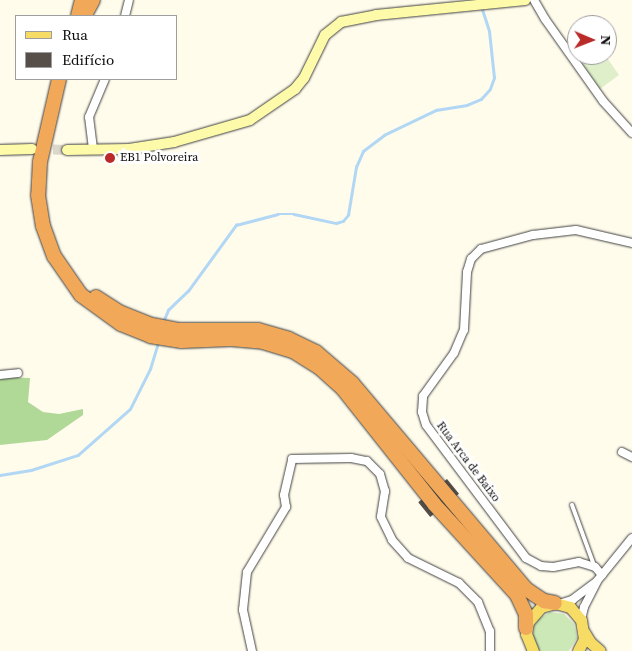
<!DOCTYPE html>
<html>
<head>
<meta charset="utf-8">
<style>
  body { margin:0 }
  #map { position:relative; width:632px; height:651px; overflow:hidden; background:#fffcec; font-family:"Source Serif 4",serif }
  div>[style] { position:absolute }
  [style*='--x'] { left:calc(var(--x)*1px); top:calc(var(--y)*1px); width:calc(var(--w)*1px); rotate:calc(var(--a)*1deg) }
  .green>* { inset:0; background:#cde8b7 }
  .forest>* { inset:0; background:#b0d897 }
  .pitch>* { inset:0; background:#dfefc9 }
  .stream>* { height:2.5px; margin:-1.25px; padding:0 1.25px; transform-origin:1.25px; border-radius:1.25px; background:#b2d7f5 }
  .building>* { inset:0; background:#554e49; transform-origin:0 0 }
  .secondary-tunnel>* { height:10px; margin-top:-5px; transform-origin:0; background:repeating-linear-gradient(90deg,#dbd8cb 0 10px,transparent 0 15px) }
  .roads { filter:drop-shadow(0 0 1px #404040) drop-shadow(0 0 1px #404040) }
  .service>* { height:4px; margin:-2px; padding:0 2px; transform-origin:2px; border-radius:2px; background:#fff }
  .minor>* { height:8px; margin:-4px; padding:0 4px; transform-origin:4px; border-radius:4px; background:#fff }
  .secondary>* { height:10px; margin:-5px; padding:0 5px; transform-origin:5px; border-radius:5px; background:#fdfaa9 }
  .primary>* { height:11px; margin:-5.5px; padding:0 5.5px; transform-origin:5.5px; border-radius:5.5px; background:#f6dc65 }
  .motorway>* { height:14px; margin:-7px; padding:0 7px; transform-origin:7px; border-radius:7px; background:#f1a858 }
  .dots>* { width:14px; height:14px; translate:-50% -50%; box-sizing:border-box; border:2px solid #fff; border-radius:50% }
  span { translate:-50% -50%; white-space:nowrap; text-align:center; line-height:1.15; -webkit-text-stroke:5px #fff; paint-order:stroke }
  .poi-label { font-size:12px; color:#0d0d0d }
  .left { translate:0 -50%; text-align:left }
  .street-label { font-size:12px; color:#0d0d0d }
  .legend { position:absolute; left:15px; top:15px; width:162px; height:65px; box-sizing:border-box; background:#fff; border:1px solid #9e9e9e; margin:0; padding:6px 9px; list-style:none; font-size:15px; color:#0d0d0d }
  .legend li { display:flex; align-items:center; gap:10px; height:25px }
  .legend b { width:25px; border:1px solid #9e9e9e }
  .north { position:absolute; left:567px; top:15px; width:50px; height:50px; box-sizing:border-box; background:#fff; border:1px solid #9e9e9e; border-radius:50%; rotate:91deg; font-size:14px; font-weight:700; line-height:20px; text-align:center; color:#0d0d0d }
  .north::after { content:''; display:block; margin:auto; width:18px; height:22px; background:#b92a28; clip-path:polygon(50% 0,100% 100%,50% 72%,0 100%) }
</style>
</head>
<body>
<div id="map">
  <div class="green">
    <i style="clip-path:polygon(550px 612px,564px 614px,574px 624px,577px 638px,569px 651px,540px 651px,533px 641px,534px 626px,537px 620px)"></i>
  </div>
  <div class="forest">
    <i style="clip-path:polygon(0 377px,30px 378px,28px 402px,43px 412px,59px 414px,83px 409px,83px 415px,47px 440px,0 445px)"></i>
  </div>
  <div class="pitch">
    <i style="clip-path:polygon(577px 51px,577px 55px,605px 55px,619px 75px,600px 89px,575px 53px)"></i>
  </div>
  <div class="stream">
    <i style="--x:163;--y:322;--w:13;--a:-67"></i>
    <i style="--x:168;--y:310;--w:28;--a:-44"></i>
    <i style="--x:188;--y:291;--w:82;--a:-54"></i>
    <i style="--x:236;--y:225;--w:43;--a:-14.7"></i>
    <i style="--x:278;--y:214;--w:16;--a:0"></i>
    <i style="--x:294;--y:214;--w:43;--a:12.1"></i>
    <i style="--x:336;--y:223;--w:7;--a:-16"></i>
    <i style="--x:343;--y:221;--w:8;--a:-50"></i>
    <i style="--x:348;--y:215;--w:49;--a:-80.5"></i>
    <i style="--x:356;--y:167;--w:17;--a:-66"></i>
    <i style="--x:363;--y:151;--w:26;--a:-37"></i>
    <i style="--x:384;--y:135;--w:58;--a:-25.7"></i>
    <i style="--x:436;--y:110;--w:31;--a:-9"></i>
    <i style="--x:467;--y:105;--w:15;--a:-23"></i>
    <i style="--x:481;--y:99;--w:13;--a:-48"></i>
    <i style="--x:490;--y:89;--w:12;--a:-70"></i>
    <i style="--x:494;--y:78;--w:47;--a:-96.1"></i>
    <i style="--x:489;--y:31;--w:26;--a:-108"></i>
    <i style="--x:0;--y:475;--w:31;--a:-9"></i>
    <i style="--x:31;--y:470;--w:49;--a:-17.7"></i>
    <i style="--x:78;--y:455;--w:69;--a:-41.5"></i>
    <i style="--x:130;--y:409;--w:45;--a:-63.4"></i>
    <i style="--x:150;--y:369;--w:28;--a:-73"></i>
  </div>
  <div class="building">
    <i style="left:447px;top:479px;width:19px;height:37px;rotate:51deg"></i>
  </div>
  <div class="secondary-tunnel">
    <i style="--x:38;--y:149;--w:29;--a:2"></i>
  </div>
  <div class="roads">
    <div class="service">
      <i style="--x:572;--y:505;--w:64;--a:69.9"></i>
    </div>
    <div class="minor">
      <i style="--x:534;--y:0;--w:22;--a:60"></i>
      <i style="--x:545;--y:19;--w:100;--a:54.7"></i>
      <i style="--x:603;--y:101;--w:43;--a:47.8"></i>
      <i style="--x:125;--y:16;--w:16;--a:-76"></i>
      <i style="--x:93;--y:149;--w:32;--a:-97"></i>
      <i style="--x:89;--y:117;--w:41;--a:-67.2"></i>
      <i style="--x:0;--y:375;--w:18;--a:-6"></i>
      <i style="--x:622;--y:452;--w:11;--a:27"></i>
      <i style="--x:602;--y:575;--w:11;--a:-131"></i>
      <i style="--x:595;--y:567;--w:17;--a:-163"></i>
      <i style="--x:579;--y:562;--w:26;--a:169"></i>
      <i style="--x:553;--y:567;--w:12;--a:-175"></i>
      <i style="--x:541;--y:566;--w:17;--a:-152"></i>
      <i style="--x:526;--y:558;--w:166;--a:-126.9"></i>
      <i style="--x:426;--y:425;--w:14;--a:-107"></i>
      <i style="--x:422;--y:412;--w:16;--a:-86"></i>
      <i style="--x:423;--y:396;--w:53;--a:-54.2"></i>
      <i style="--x:454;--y:353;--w:25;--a:-67"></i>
      <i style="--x:464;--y:330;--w:58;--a:-87"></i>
      <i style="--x:467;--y:272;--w:14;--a:-73"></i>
      <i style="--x:471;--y:259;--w:14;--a:-45"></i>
      <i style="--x:481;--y:249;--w:54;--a:-15.1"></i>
      <i style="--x:533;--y:235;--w:43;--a:-6.6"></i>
      <i style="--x:576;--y:230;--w:57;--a:13.1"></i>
      <i style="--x:559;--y:604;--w:14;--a:-17"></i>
      <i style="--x:572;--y:600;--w:31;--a:-37"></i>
      <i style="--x:597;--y:581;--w:55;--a:-50.9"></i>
      <i style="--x:581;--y:620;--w:13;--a:-77"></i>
      <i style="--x:584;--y:607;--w:27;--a:-63"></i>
      <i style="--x:252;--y:651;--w:42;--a:-102.4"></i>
      <i style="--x:243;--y:610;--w:38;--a:-84"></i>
      <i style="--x:247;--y:572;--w:76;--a:-59"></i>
      <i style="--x:286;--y:507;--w:12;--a:-99"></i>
      <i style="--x:284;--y:495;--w:37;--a:-77"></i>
      <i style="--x:292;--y:459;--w:59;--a:-1"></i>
      <i style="--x:351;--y:458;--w:16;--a:11"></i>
      <i style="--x:367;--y:461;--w:18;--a:45"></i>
      <i style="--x:380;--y:474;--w:18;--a:74"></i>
      <i style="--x:385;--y:491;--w:26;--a:99"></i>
      <i style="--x:381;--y:517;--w:25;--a:64"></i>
      <i style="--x:392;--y:540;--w:24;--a:48"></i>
      <i style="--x:408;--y:558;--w:57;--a:26.1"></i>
      <i style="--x:459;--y:583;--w:27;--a:45"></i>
      <i style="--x:478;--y:602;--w:31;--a:68"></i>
      <i style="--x:490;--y:631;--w:20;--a:90"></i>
    </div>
    <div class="secondary">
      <i style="--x:0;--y:150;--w:32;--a:-2"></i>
      <i style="--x:67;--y:150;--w:62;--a:-0.9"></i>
      <i style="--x:129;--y:149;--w:46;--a:-8.8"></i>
      <i style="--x:174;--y:142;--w:79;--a:-16.1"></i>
      <i style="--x:250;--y:120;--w:55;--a:-34.6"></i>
      <i style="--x:295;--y:89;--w:14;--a:-51"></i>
      <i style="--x:304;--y:78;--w:48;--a:-64"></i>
      <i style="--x:325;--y:35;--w:21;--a:-39"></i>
      <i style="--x:341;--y:22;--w:36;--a:-11"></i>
      <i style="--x:376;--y:15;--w:150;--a:-5.7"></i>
    </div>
    <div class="primary">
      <i style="--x:584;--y:632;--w:12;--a:59"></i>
      <i style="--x:590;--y:642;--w:13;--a:42"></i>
      <i style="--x:533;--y:651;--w:18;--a:-112"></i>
      <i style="--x:526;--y:634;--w:12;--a:-81"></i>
      <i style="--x:528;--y:622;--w:20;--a:-49"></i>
      <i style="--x:541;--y:607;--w:15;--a:-16"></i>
      <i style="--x:555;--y:603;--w:16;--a:15"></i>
      <i style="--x:570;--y:607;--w:17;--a:50"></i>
      <i style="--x:581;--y:620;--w:19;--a:81"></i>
      <i style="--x:584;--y:639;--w:13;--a:117"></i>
    </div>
    <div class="motorway">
      <i style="--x:86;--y:13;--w:15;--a:-62"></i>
      <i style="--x:78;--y:16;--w:16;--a:-76"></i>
      <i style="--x:59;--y:79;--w:85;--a:102.9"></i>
      <i style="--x:40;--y:162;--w:33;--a:93"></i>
      <i style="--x:38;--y:195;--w:31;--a:81"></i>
      <i style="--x:43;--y:226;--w:32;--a:70"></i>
      <i style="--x:54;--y:256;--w:47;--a:55.3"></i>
      <i style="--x:81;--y:295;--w:49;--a:35.9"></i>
      <i style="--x:121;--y:324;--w:31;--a:22"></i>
      <i style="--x:150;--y:336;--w:32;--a:9"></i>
      <i style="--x:182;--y:341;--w:49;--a:-2.3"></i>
      <i style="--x:231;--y:339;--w:32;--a:5"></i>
      <i style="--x:263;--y:342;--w:31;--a:17"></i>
      <i style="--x:293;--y:351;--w:32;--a:32"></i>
      <i style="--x:320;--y:368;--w:31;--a:42"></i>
      <i style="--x:343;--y:389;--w:147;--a:51.6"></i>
      <i style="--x:434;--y:504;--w:123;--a:47.6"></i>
      <i style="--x:517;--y:595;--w:21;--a:65"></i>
      <i style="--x:526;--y:614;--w:14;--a:90"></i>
      <i style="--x:96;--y:297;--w:27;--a:33"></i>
      <i style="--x:119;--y:312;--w:31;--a:22"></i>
      <i style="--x:148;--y:324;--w:33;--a:11"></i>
      <i style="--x:180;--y:330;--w:78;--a:0"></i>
      <i style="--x:258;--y:330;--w:32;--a:16"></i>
      <i style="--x:289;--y:339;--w:30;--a:26"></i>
      <i style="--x:316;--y:352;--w:48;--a:40.7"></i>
      <i style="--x:352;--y:383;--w:270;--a:49.8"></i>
      <i style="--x:526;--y:589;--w:22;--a:34"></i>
      <i style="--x:544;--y:601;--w:11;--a:10"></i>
    </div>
  </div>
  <div class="dots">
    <i style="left:110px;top:158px;background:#b92a28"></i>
  </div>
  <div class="poi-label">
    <span class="left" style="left:120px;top:158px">EB1 Polvoreira</span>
  </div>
  <div class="street-label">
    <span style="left:468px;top:462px;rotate:53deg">Rua Arca de Baixo</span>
  </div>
  <ul class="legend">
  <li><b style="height:6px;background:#f6dc65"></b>Rua</li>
  <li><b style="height:14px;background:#554e49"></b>Edifício</li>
  </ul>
  <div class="north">N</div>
</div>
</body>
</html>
